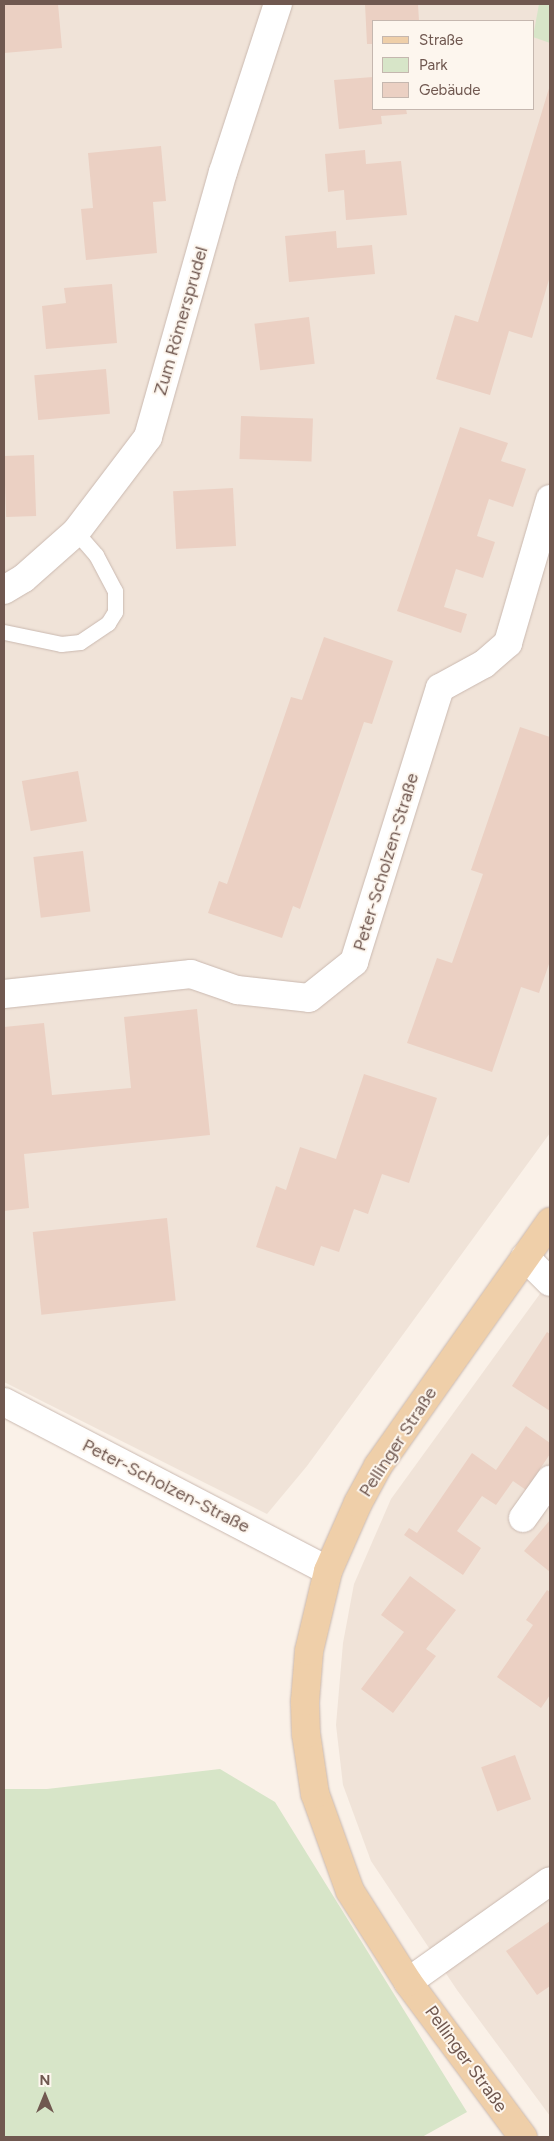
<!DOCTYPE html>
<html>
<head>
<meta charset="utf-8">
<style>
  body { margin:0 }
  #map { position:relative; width:554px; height:2141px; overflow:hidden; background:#faf1e8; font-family:Figtree,sans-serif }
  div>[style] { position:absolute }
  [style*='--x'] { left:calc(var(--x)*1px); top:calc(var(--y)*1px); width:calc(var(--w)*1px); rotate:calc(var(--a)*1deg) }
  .residential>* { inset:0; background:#f0e3d8 }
  .green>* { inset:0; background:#d7e5c8 }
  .building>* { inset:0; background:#ebd0c3; transform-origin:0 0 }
  .roads { filter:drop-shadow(0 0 1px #cab9b0) drop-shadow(0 0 1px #cab9b0) }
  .service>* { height:15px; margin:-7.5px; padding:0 7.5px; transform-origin:7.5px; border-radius:7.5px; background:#fff }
  .minor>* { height:28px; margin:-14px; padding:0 14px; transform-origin:14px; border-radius:14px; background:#fff }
  .primary>* { height:28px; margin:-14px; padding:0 14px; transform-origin:14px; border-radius:14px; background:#efcfa9 }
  span { translate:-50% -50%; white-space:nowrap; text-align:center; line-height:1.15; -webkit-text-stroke:4px #fdf6ee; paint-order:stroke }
  .street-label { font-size:18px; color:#705850 }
  .frame { position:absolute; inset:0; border:5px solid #705850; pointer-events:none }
  .legend { position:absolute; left:372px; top:20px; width:162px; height:90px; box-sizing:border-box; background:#fdf6ee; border:1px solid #c5b7af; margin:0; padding:6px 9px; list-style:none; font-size:15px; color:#705850 }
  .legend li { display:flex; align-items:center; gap:10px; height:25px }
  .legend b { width:25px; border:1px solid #c5b7af }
  .north { position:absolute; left:20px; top:2071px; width:50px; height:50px; -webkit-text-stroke:4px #fdf6ee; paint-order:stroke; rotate:0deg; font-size:14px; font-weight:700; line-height:20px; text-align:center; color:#705850 }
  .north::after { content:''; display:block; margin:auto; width:18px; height:22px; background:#705850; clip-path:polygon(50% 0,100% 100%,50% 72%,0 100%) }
</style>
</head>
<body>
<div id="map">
  <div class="residential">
    <i style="clip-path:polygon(evenodd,4px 4px,550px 4px,550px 1133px,307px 1466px,267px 1514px,4px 1382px,4px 4px,373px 21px,533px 21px,533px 109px,373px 109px,373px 21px)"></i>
    <i style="clip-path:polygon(550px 1280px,550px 2116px,457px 1990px,371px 1861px,343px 1785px,336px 1725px,343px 1643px,354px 1584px,391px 1499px)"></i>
  </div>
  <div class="green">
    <i style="clip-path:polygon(539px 4px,550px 4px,550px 43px,533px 37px)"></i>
    <i style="clip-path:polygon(220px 1769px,275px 1802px,467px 2112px,422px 2137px,4px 2137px,4px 1789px,47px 1789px)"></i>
  </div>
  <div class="building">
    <i style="clip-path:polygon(4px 4px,58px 4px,62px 48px,4px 53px)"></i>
    <i style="clip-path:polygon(365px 4px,418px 4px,419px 21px,373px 21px,373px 44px,367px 44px)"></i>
    <i style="clip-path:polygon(373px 77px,373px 109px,406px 109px,407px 114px,381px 116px,382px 124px,339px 129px,334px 80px)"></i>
    <i style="clip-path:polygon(550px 85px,550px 276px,532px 338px,509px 331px,490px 395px,436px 379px,455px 315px,478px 322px)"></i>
    <i style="clip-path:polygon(161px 146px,166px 201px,153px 202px,157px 253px,86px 260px,81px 209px,93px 208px,88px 153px)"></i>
    <i style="clip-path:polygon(365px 150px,366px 164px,401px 161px,407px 215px,346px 220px,344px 190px,328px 192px,325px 154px)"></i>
    <i style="clip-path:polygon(336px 231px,337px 248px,372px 245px,375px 274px,289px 282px,285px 236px)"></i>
    <i style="clip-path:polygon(112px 284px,117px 343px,46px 349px,42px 306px,66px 303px,64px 288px)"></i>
    <i style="left:309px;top:317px;width:47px;height:55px;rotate:83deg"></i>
    <i style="left:106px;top:369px;width:45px;height:72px;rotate:85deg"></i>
    <i style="left:241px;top:416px;width:72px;height:43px;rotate:2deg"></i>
    <i style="clip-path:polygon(460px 427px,508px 443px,501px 461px,526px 469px,513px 507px,489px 499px,477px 536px,495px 542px,483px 578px,456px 569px,444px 607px,467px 614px,461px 633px,397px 611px)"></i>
    <i style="left:34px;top:455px;width:61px;height:30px;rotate:88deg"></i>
    <i style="left:233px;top:488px;width:58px;height:60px;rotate:87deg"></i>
    <i style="clip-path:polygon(324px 637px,393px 661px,372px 724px,364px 722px,300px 909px,293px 906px,282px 938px,208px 913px,219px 881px,227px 884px,291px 697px,302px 700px)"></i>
    <i style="clip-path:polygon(520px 727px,550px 737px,550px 961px,539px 993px,521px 987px,492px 1072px,407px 1043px,437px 958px,452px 963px,483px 874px,471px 870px)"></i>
    <i style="left:78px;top:771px;width:51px;height:57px;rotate:80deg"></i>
    <i style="left:83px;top:851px;width:61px;height:50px;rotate:83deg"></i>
    <i style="clip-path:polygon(197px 1009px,210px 1135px,24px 1154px,29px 1208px,4px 1211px,4px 1027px,44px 1023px,52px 1095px,131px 1088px,124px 1017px)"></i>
    <i style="clip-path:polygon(364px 1074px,437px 1098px,409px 1183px,382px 1174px,368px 1214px,354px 1209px,339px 1252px,321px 1246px,314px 1266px,256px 1247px,276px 1186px,286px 1190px,300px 1147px,336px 1159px)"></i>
    <i style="left:167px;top:1218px;width:83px;height:135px;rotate:84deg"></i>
    <i style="clip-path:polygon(547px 1332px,550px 1334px,550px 1411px,512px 1386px)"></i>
    <i style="clip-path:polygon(526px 1426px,550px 1443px,550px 1454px,526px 1490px,513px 1481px,496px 1505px,482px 1496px,457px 1531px,481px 1548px,463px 1575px,404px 1535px,409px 1528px,417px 1533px,472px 1453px,496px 1470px)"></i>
    <i style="clip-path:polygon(550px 1520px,550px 1572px,524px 1551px)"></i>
    <i style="clip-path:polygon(410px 1576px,456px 1610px,426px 1649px,436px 1656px,393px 1713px,361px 1689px,404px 1632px,381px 1615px)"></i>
    <i style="clip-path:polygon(547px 1590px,550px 1592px,550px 1695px,541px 1708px,497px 1677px,533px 1625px,526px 1620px)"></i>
    <i style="left:515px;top:1755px;width:47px;height:36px;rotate:70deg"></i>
    <i style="clip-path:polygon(550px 1921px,550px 1986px,537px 1995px,506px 1951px)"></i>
  </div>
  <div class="roads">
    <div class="service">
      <i style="--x:4;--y:632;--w:58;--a:11.9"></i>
      <i style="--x:61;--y:644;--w:19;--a:-6"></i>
      <i style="--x:80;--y:642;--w:34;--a:-34"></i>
      <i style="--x:108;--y:623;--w:13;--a:-58"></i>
      <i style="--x:115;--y:612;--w:21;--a:-90"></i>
      <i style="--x:115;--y:591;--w:41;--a:-117.8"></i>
      <i style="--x:96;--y:555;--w:30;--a:-131"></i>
    </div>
    <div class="minor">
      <i style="--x:4;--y:590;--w:23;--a:-31"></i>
      <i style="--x:24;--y:578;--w:69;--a:-41.5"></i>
      <i style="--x:76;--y:532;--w:119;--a:-52.8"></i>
      <i style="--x:148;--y:437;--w:275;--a:-74.2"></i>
      <i style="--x:223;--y:172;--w:177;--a:-71.9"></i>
      <i style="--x:4;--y:994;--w:188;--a:-6.1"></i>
      <i style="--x:191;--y:974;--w:49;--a:19.2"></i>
      <i style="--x:237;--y:990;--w:72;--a:6.3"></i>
      <i style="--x:309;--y:998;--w:58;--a:-38.7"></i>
      <i style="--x:354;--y:962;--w:287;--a:-72.6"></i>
      <i style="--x:440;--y:688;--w:50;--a:-28.6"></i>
      <i style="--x:484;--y:664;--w:32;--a:-41"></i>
      <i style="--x:508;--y:643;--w:150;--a:-73.7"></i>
      <i style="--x:525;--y:1257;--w:35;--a:45"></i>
      <i style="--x:4;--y:1402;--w:365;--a:27.5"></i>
      <i style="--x:523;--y:1518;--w:47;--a:-54.6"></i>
      <i style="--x:408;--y:1982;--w:174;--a:-35.4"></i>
    </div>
    <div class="primary">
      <i style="--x:523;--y:2137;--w:193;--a:-126.6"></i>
      <i style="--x:408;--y:1982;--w:108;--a:-122.5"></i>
      <i style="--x:350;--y:1891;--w:103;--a:-109.8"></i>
      <i style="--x:315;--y:1794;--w:61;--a:-98.5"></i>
      <i style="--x:306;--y:1734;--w:33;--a:-92"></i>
      <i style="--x:305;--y:1701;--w:50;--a:-85.4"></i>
      <i style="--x:309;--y:1651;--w:82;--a:-76.6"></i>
      <i style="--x:328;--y:1571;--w:74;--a:-66.2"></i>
      <i style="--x:358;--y:1503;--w:42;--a:-61.6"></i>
      <i style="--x:378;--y:1466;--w:299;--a:-54.8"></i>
    </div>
  </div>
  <div class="street-label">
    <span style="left:181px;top:321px;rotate:-74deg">Zum Römersprudel</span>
    <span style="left:386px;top:862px;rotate:-73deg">Peter-Scholzen-Straße</span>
    <span style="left:398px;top:1442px;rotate:-57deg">Pellinger Straße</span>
    <span style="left:166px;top:1486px;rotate:27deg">Peter-Scholzen-Straße</span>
    <span style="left:466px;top:2059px;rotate:54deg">Pellinger Straße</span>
  </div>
  <div class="frame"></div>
  <ul class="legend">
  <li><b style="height:6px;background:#efcfa9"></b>Straße</li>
  <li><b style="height:14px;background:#d7e5c8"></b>Park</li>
  <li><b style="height:14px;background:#ebd0c3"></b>Gebäude</li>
  </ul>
  <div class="north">N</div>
</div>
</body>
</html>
